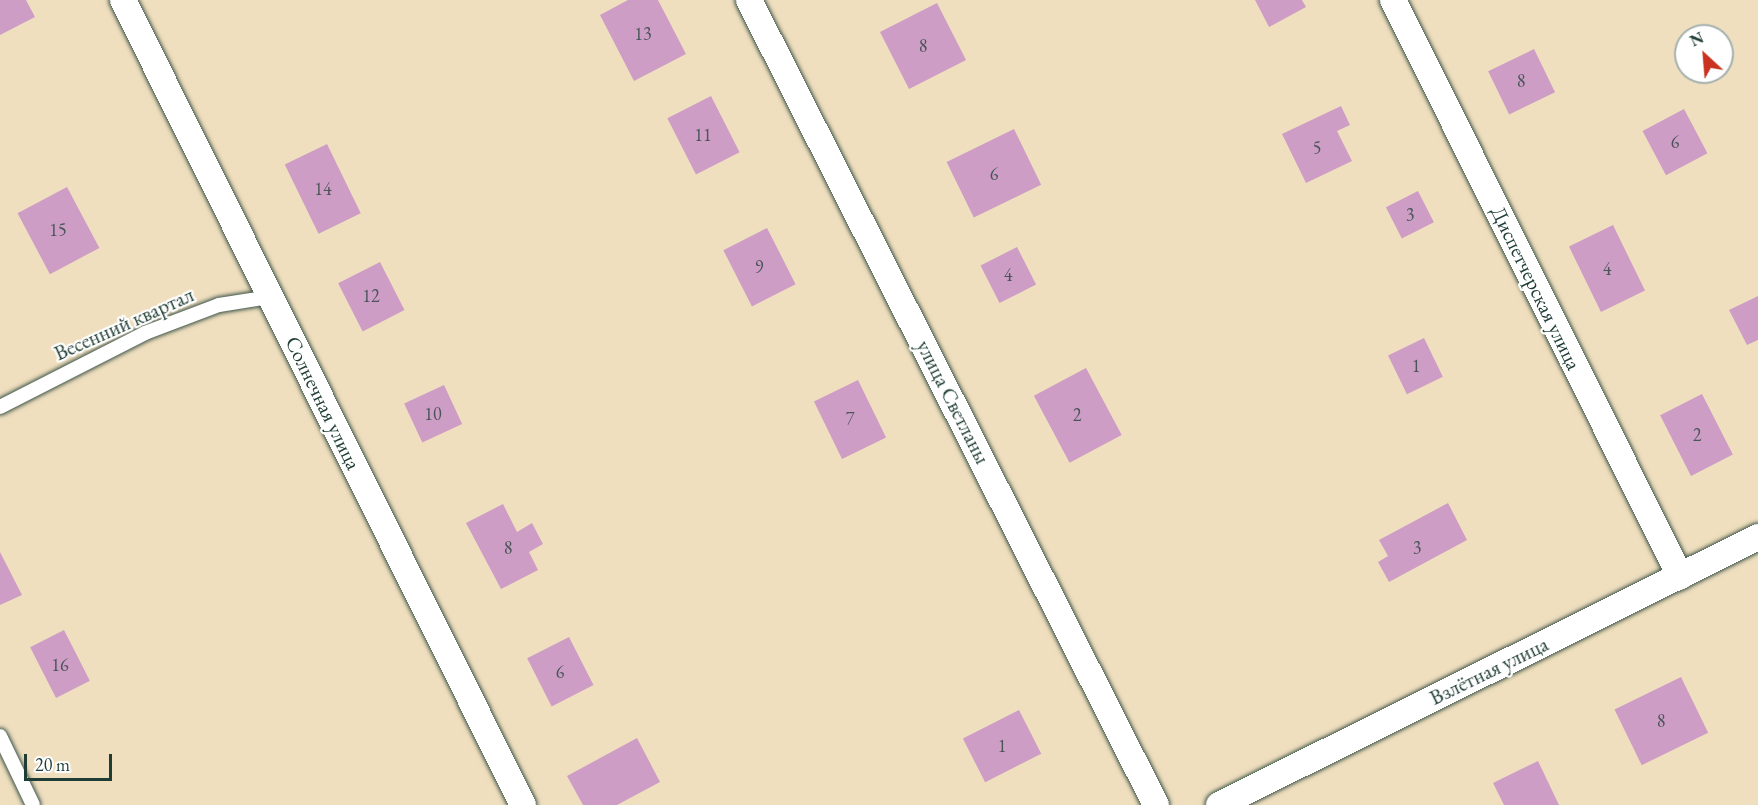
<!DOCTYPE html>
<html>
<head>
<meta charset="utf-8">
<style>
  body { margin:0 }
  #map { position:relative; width:1758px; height:805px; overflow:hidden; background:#f0dfbf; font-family:"EB Garamond",serif }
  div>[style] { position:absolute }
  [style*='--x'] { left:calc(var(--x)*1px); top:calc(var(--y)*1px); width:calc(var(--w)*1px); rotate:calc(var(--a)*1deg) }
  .building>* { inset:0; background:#cd9dc6; transform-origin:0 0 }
  .roads { filter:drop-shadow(0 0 2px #3e5549) drop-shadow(0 0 2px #3e5549) }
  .service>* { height:14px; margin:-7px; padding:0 7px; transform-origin:7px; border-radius:7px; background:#fff }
  .minor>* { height:26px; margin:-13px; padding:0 13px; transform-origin:13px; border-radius:13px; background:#fff }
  span { translate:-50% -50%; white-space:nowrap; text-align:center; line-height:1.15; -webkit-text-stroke:4.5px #fff; paint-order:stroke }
  .number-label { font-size:18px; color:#4a5558 }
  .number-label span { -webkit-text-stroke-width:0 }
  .street-label { font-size:21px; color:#1f3d34 }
  .north { position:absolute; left:1674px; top:24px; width:60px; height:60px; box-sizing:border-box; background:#fff; border:2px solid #a5b1ae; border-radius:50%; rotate:334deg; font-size:16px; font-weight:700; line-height:24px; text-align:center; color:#1f3d34 }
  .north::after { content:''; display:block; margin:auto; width:21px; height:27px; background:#c8321e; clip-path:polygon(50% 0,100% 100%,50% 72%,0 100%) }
  .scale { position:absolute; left:24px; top:754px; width:88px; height:27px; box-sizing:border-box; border:3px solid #1f3d34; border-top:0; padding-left:8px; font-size:18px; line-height:21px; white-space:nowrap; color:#1f3d34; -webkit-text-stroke:4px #fff; paint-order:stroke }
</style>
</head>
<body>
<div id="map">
  <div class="building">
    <i style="clip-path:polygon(0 0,26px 0,35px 17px,0 35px)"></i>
    <i style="clip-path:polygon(628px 0,658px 0,686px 54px,634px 81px,600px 15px)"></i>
    <i style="clip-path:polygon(1255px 0,1302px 0,1306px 7px,1269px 27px)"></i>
    <i style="left:937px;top:3px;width:64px;height:64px;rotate:63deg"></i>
    <i style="left:1534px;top:49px;width:48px;height:51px;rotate:64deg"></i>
    <i style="left:711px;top:96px;width:63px;height:49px;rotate:63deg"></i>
    <i style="clip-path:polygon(1341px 106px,1350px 125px,1337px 131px,1352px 161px,1306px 183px,1282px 134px)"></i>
    <i style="left:1684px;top:109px;width:50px;height:47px;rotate:62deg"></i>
    <i style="left:1014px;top:129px;width:62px;height:75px;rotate:64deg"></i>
    <i style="left:327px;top:144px;width:77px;height:47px;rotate:64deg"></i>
    <i style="left:67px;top:187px;width:69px;height:56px;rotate:62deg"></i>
    <i style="left:1418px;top:191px;width:35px;height:36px;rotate:63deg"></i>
    <i style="left:1613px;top:225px;width:73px;height:49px;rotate:64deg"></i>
    <i style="left:767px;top:228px;width:63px;height:49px;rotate:63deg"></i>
    <i style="left:1017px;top:247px;width:42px;height:41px;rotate:63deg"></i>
    <i style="left:380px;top:262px;width:54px;height:47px;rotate:63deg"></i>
    <i style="clip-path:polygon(1758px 296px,1758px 340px,1747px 345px,1729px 310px)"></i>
    <i style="left:1424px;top:338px;width:43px;height:40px;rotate:64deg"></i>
    <i style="left:1086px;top:368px;width:76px;height:59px;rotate:62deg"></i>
    <i style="left:858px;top:380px;width:64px;height:49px;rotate:64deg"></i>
    <i style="left:444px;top:385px;width:43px;height:44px;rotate:65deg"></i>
    <i style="left:1702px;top:394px;width:68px;height:47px;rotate:63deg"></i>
    <i style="clip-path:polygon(1448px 503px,1467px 540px,1389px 582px,1378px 562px,1388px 556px,1379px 540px)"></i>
    <i style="clip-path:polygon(503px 504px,517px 532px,532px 523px,543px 544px,529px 552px,538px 570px,501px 589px,466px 523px)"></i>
    <i style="clip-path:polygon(0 552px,22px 595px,0 605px)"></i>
    <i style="left:64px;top:630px;width:57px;height:38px;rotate:63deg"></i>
    <i style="left:569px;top:637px;width:54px;height:47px;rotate:63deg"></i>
    <i style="left:1681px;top:677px;width:62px;height:74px;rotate:64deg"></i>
    <i style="left:1019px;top:710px;width:49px;height:63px;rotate:63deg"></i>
    <i style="clip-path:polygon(637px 738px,660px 782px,617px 805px,583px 805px,567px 776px)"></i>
    <i style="clip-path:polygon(1538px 761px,1559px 805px,1504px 805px,1493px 783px)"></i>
  </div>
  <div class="roads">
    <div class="service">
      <i style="--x:0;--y:407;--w:163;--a:-27"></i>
      <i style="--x:145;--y:333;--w:79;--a:-20.7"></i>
      <i style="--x:219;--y:305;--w:52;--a:-8.9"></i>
      <i style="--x:0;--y:736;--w:76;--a:64.4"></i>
    </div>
    <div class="minor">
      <i style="--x:123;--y:0;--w:899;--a:63.58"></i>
      <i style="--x:749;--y:0;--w:902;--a:63.18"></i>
      <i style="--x:1393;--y:0;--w:644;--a:63.51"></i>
      <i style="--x:1219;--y:805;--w:602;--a:-26.44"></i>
    </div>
  </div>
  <div class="number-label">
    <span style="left:643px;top:34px">13</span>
    <span style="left:923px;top:46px">8</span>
    <span style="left:1521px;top:81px">8</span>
    <span style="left:703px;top:135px">11</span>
    <span style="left:1675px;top:142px">6</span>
    <span style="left:1317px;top:148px">5</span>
    <span style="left:994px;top:174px">6</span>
    <span style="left:323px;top:189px">14</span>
    <span style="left:1410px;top:215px">3</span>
    <span style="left:58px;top:230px">15</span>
    <span style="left:759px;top:267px">9</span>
    <span style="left:1607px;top:269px">4</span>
    <span style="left:1008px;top:275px">4</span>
    <span style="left:371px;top:296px">12</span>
    <span style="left:1416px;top:366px">1</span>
    <span style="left:433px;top:414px">10</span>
    <span style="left:1077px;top:415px">2</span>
    <span style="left:850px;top:419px">7</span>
    <span style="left:1697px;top:435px">2</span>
    <span style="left:508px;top:548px">8</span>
    <span style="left:1417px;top:548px">3</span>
    <span style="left:60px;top:665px">16</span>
    <span style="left:560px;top:672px">6</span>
    <span style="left:1661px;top:721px">8</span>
    <span style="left:1002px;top:746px">1</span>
  </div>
  <div class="street-label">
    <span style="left:1536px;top:288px;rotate:64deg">Диспетчерская улица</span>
    <span style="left:124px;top:324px;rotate:-24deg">Весенний квартал</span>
    <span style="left:953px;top:402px;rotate:63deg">улица Светланы</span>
    <span style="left:323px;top:403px;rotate:64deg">Солнечная улица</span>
    <span style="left:1489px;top:671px;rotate:-26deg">Взлётная улица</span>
  </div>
  <div class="north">N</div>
  <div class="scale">20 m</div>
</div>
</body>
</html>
